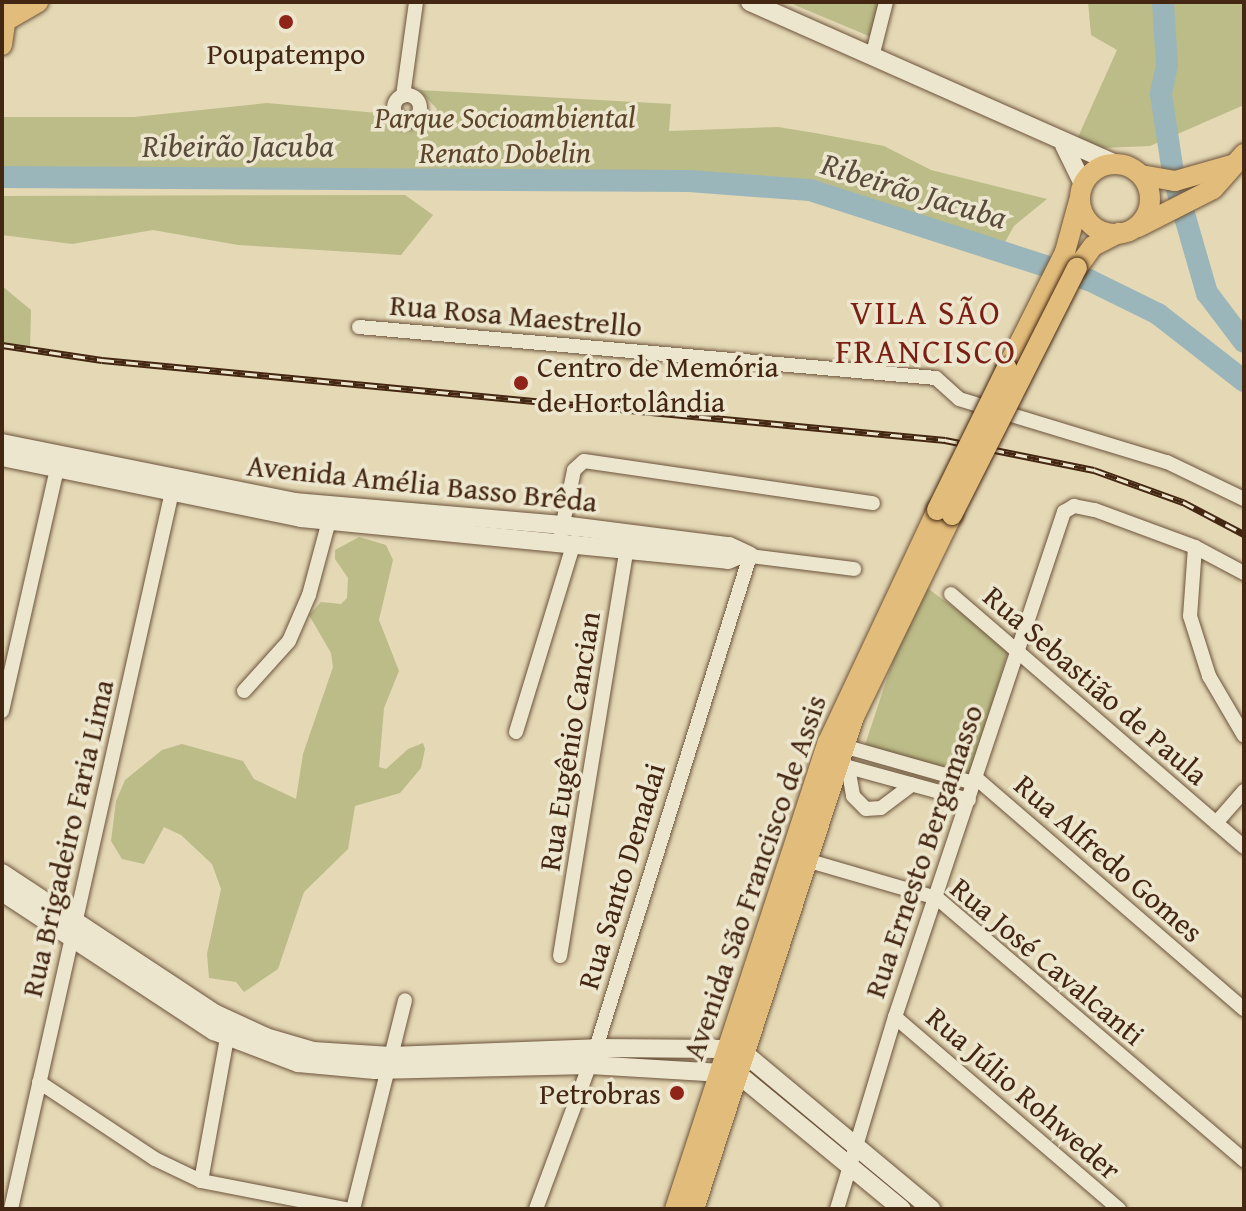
<!DOCTYPE html>
<html>
<head>
<meta charset="utf-8">
<style>
  body { margin:0 }
  #map { position:relative; width:1246px; height:1211px; overflow:hidden; background:#e4d8b5; font-family:"Gentium Book Plus",serif }
  div>[style] { position:absolute }
  [style*='--x'] { left:calc(var(--x)*1px); top:calc(var(--y)*1px); width:calc(var(--w)*1px); rotate:calc(var(--a)*1deg) }
  .green>* { inset:0; background:#bbbc88 }
  .river>* { height:22px; margin:-11px; padding:0 11px; transform-origin:11px; border-radius:11px; background:#9bb6ba }
  .roads { filter:drop-shadow(0 0 2px #6c533b) drop-shadow(0 0 2px #6c533b) }
  .street>* { height:14px; margin:-7px; padding:0 7px; transform-origin:7px; border-radius:7px; background:#ede6cf }
  .street>.ring { margin:-7px; padding:0; box-sizing:content-box; background:none; border:14px solid #ede6cf; border-radius:50% }
  .secondary>* { height:18px; margin:-9px; padding:0 9px; transform-origin:9px; border-radius:9px; background:#ede6cf }
  .primary>* { height:20px; margin:-10px; padding:0 10px; transform-origin:10px; border-radius:10px; background:#e2bc7a }
  .primary>.ring { margin:-10px; padding:0; box-sizing:content-box; background:none; border:20px solid #e2bc7a; border-radius:50% }
  .rail>* { height:7px; margin-top:-3.5px; transform-origin:0; background:repeating-linear-gradient(90deg,#ede6cf 0 12px,#442712 0 24px); box-sizing:border-box; border-block:2px solid #442712 }
  .bridges { filter:drop-shadow(0 0 2px #442712) drop-shadow(0 0 2px #442712) }
  .primary-bridge>* { height:20px; margin:-10px; padding:0 10px; transform-origin:10px; border-radius:10px; background:#e2bc7a }
  .dots>* { width:22px; height:22px; translate:-50% -50%; box-sizing:border-box; border:4px solid #ede6cf; border-radius:50% }
  span { translate:-50% -50%; white-space:nowrap; text-align:center; line-height:1.15; -webkit-text-stroke:7px #ede6cf; paint-order:stroke }
  .poi-label { font-size:30px; color:#442712 }
  .left { translate:0 -50%; text-align:left }
  .right { translate:-100% -50%; text-align:right }
  .park-label { font-size:30px; color:#5c452a; font-style:italic }
  .street-label { font-size:30px; color:#442712 }
  .water-label { font-size:32px; color:#5a4b3c; font-style:italic }
  .quarter-label { font-size:34px; color:#7a1f14; letter-spacing:2px }
  .frame { position:absolute; inset:0; border:4px solid #442712; pointer-events:none }
</style>
</head>
<body>
<div id="map">
  <div class="green">
    <i style="clip-path:polygon(789px 2px,884px 2px,876px 39px,797px 6px)"></i>
    <i style="clip-path:polygon(1088px 2px,1244px 2px,1244px 105px,1150px 146px,1102px 148px,1078px 137px,1117px 50px,1091px 35px)"></i>
    <i style="clip-path:polygon(419px 90px,671px 104px,669px 131px,778px 127px,815px 133px,884px 146px,931px 170px,1047px 199px,1014px 226px,1005px 242px,807px 183px,770px 177px,2px 174px,2px 117px,134px 117px,267px 103px,389px 114px,400px 123px,435px 131px,437px 109px)"></i>
    <i style="clip-path:polygon(405px 195px,433px 215px,401px 255px,238px 245px,153px 230px,72px 244px,2px 235px,2px 196px)"></i>
    <i style="clip-path:polygon(2px 286px,31px 310px,30px 351px,2px 345px)"></i>
    <i style="clip-path:polygon(359px 537px,386px 545px,393px 560px,379px 620px,399px 671px,384px 708px,379px 767px,386px 769px,408px 749px,423px 743px,425px 749px,421px 768px,400px 793px,355px 806px,348px 849px,304px 892px,278px 969px,244px 992px,236px 982px,209px 978px,207px 954px,221px 889px,212px 864px,181px 835px,164px 827px,144px 864px,122px 859px,111px 841px,116px 801px,125px 780px,162px 750px,182px 744px,243px 761px,254px 779px,296px 799px,303px 754px,333px 667px,331px 653px,309px 615px,321px 602px,341px 604px,347px 598px,348px 578px,335px 559px,335px 550px)"></i>
    <i style="clip-path:polygon(919px 582px,1009px 648px,970px 777px,864px 748px)"></i>
  </div>
  <div class="river">
    <i style="--x:1163;--y:2;--w:63;--a:86.4"></i>
    <i style="--x:1167;--y:65;--w:30;--a:102"></i>
    <i style="--x:1161;--y:94;--w:86;--a:81.3"></i>
    <i style="--x:1174;--y:179;--w:119;--a:73.9"></i>
    <i style="--x:1207;--y:293;--w:61;--a:52.9"></i>
    <i style="--x:2;--y:177;--w:687;--a:0.33"></i>
    <i style="--x:689;--y:181;--w:121;--a:4.3"></i>
    <i style="--x:810;--y:190;--w:293;--a:17.9"></i>
    <i style="--x:1089;--y:280;--w:77;--a:26.2"></i>
    <i style="--x:1158;--y:314;--w:109;--a:37.9"></i>
  </div>
  <div class="roads">
    <div class="street">
      <i style="--x:873;--y:53;--w:53;--a:-75.7"></i>
      <i class="ring" style="left:394px;top:95px;width:12px;height:12px"></i>
      <i style="--x:403;--y:96;--w:95;--a:-82.1"></i>
      <i style="--x:359;--y:327;--w:579;--a:5.05"></i>
      <i style="--x:936;--y:378;--w:31;--a:42"></i>
      <i style="--x:959;--y:399;--w:217;--a:16.9"></i>
      <i style="--x:1167;--y:462;--w:85;--a:25.7"></i>
      <i style="--x:561;--y:533;--w:64;--a:-78.3"></i>
      <i style="--x:574;--y:470;--w:13;--a:-42"></i>
      <i style="--x:584;--y:461;--w:292;--a:8.3"></i>
      <i style="--x:1195;--y:547;--w:69;--a:94.1"></i>
      <i style="--x:1190;--y:616;--w:63;--a:72.4"></i>
      <i style="--x:1209;--y:676;--w:69;--a:59.7"></i>
      <i style="--x:951;--y:594;--w:387;--a:40.8"></i>
      <i style="--x:244;--y:691;--w:67;--a:-48"></i>
      <i style="--x:289;--y:641;--w:50;--a:-66.5"></i>
      <i style="--x:309;--y:595;--w:77;--a:-74.9"></i>
      <i style="--x:2;--y:711;--w:256;--a:-77.2"></i>
      <i style="--x:516;--y:732;--w:199;--a:-73"></i>
      <i style="--x:836;--y:744;--w:143;--a:15.8"></i>
      <i style="--x:830;--y:762;--w:144;--a:15.3"></i>
      <i style="--x:848;--y:767;--w:29;--a:80"></i>
      <i style="--x:853;--y:796;--w:18;--a:45"></i>
      <i style="--x:866;--y:809;--w:15;--a:-4"></i>
      <i style="--x:881;--y:808;--w:39;--a:-37"></i>
      <i style="--x:976;--y:778;--w:354;--a:40.8"></i>
      <i style="--x:1216;--y:823;--w:43;--a:-48.8"></i>
      <i style="--x:799;--y:858;--w:144;--a:16.2"></i>
      <i style="--x:937;--y:898;--w:404;--a:40.5"></i>
      <i style="--x:560;--y:956;--w:420;--a:-80.7"></i>
      <i style="--x:895;--y:1017;--w:295;--a:40.6"></i>
      <i style="--x:39;--y:1082;--w:139;--a:33.6"></i>
      <i style="--x:155;--y:1159;--w:51;--a:25.6"></i>
      <i style="--x:201;--y:1181;--w:147;--a:11"></i>
      <i style="--x:201;--y:1181;--w:145;--a:-79.7"></i>
      <i style="--x:11;--y:1209;--w:744;--a:-77.35"></i>
      <i style="--x:353;--y:1209;--w:215;--a:-76"></i>
      <i style="--x:536;--y:1209;--w:172;--a:-69.6"></i>
      <i style="--x:596;--y:1048;--w:516;--a:-72.62"></i>
      <i style="--x:750;--y:556;--w:105;--a:7.1"></i>
      <i style="--x:837;--y:1209;--w:201;--a:-73.2"></i>
      <i style="--x:895;--y:1017;--w:533;--a:-71.5"></i>
      <i style="--x:1064;--y:512;--w:12;--a:-31"></i>
      <i style="--x:1074;--y:506;--w:21;--a:11"></i>
      <i style="--x:1095;--y:510;--w:107;--a:20.3"></i>
      <i style="--x:1195;--y:547;--w:55;--a:28"></i>
    </div>
    <div class="secondary">
      <i style="--x:750;--y:2;--w:400;--a:23.9"></i>
      <i style="--x:1064;--y:145;--w:43;--a:64"></i>
      <i style="--x:2;--y:443;--w:298;--a:11.4"></i>
      <i style="--x:294;--y:502;--w:269;--a:4.9"></i>
      <i style="--x:562;--y:525;--w:168;--a:7.2"></i>
      <i style="--x:729;--y:546;--w:23;--a:25"></i>
      <i style="--x:2;--y:457;--w:305;--a:11.5"></i>
      <i style="--x:301;--y:518;--w:429;--a:5.6"></i>
      <i style="--x:728;--y:560;--w:13;--a:-23"></i>
      <i style="--x:2;--y:873;--w:256;--a:33.4"></i>
      <i style="--x:216;--y:1014;--w:55;--a:24.7"></i>
      <i style="--x:266;--y:1037;--w:49;--a:16.6"></i>
      <i style="--x:313;--y:1051;--w:78;--a:3.7"></i>
      <i style="--x:391;--y:1056;--w:205;--a:-2.2"></i>
      <i style="--x:596;--y:1048;--w:130;--a:0.4"></i>
      <i style="--x:726;--y:1049;--w:18;--a:13"></i>
      <i style="--x:744;--y:1053;--w:244;--a:39.8"></i>
      <i style="--x:2;--y:892;--w:254;--a:33.3"></i>
      <i style="--x:214;--y:1031;--w:90;--a:20.9"></i>
      <i style="--x:298;--y:1063;--w:77;--a:5.2"></i>
      <i style="--x:375;--y:1070;--w:215;--a:-1.3"></i>
      <i style="--x:590;--y:1065;--w:148;--a:3.5"></i>
      <i style="--x:738;--y:1074;--w:212;--a:39.5"></i>
    </div>
    <div class="primary">
      <i style="--x:7;--y:20;--w:36;--a:-30"></i>
      <i style="--x:2;--y:45;--w:43;--a:-82.1"></i>
      <i class="ring" style="left:1080px;top:164px;width:50px;height:50px"></i>
      <i style="--x:1141;--y:175;--w:35;--a:10"></i>
      <i style="--x:1175;--y:181;--w:62;--a:-15.8"></i>
      <i style="--x:1138;--y:227;--w:84;--a:-26.9"></i>
      <i style="--x:1213;--y:189;--w:47;--a:-48.5"></i>
      <i style="--x:1077;--y:268;--w:27;--a:-54"></i>
      <i style="--x:1093;--y:246;--w:29;--a:-27"></i>
      <i style="--x:1007;--y:368;--w:130;--a:-63.4"></i>
      <i style="--x:1065;--y:252;--w:57;--a:-74.7"></i>
      <i style="--x:675;--y:1209;--w:491;--a:-71.9"></i>
      <i style="--x:828;--y:742;--w:256;--a:-64.8"></i>
      <i style="--x:694;--y:1209;--w:517;--a:-71.99"></i>
      <i style="--x:854;--y:717;--w:225;--a:-64.1"></i>
    </div>
  </div>
  <div class="rail">
    <i style="--x:2;--y:345;--w:101;--a:8.5"></i>
    <i style="--x:102;--y:360;--w:847;--a:5.42"></i>
    <i style="--x:945;--y:440;--w:152;--a:11.4"></i>
    <i style="--x:1094;--y:470;--w:95;--a:19.8"></i>
    <i style="--x:1183;--y:502;--w:69;--a:27.7"></i>
  </div>
  <div class="bridges">
    <div class="primary-bridge">
      <i style="--x:937;--y:510;--w:158;--a:-63.8"></i>
      <i style="--x:952;--y:515;--w:277;--a:-63.2"></i>
    </div>
  </div>
  <div class="dots">
    <i style="left:286px;top:22px;background:#8f2418"></i>
    <i style="left:521px;top:383px;background:#8f2418"></i>
    <i style="left:677px;top:1093px;background:#8f2418"></i>
  </div>
  <div class="poi-label">
    <span style="left:286px;top:53px">Poupatempo</span>
    <span class="left" style="left:537px;top:383px">Centro de Memória<br>de Hortolândia</span>
    <span class="right" style="left:661px;top:1093px">Petrobras</span>
  </div>
  <div class="park-label">
    <span style="left:505px;top:134px">Parque Socioambiental<br>Renato Dobelin</span>
  </div>
  <div class="street-label">
    <span style="left:516px;top:315px;rotate:5deg">Rua Rosa Maestrello</span>
    <span style="left:422px;top:483px;rotate:6deg">Avenida Amélia Basso Brêda</span>
    <span style="left:1096px;top:685px;rotate:41deg">Rua Sebastião de Paula</span>
    <span style="left:569px;top:741px;rotate:-81deg">Rua Eugênio Cancian</span>
    <span style="left:67px;top:838px;rotate:-77deg">Rua Brigadeiro Faria Lima</span>
    <span style="left:923px;top:851px;rotate:-71deg">Rua Ernesto Bergamasso</span>
    <span style="left:1109px;top:858px;rotate:41deg">Rua Alfredo Gomes</span>
    <span style="left:621px;top:876px;rotate:-73deg">Rua Santo Denadai</span>
    <span style="left:754px;top:877px;rotate:-71deg">Avenida São Francisco de Assis</span>
    <span style="left:1048px;top:961px;rotate:40deg">Rua José Cavalcanti</span>
    <span style="left:1024px;top:1093px;rotate:41deg">Rua Júlio Rohweder</span>
  </div>
  <div class="water-label">
    <span style="left:238px;top:146px">Ribeirão Jacuba</span>
    <span style="left:914px;top:191px;rotate:17deg">Ribeirão Jacuba</span>
  </div>
  <div class="quarter-label">
    <span style="left:926px;top:331px">VILA SÃO<br>FRANCISCO</span>
  </div>
  <div class="frame"></div>
</div>
</body>
</html>
